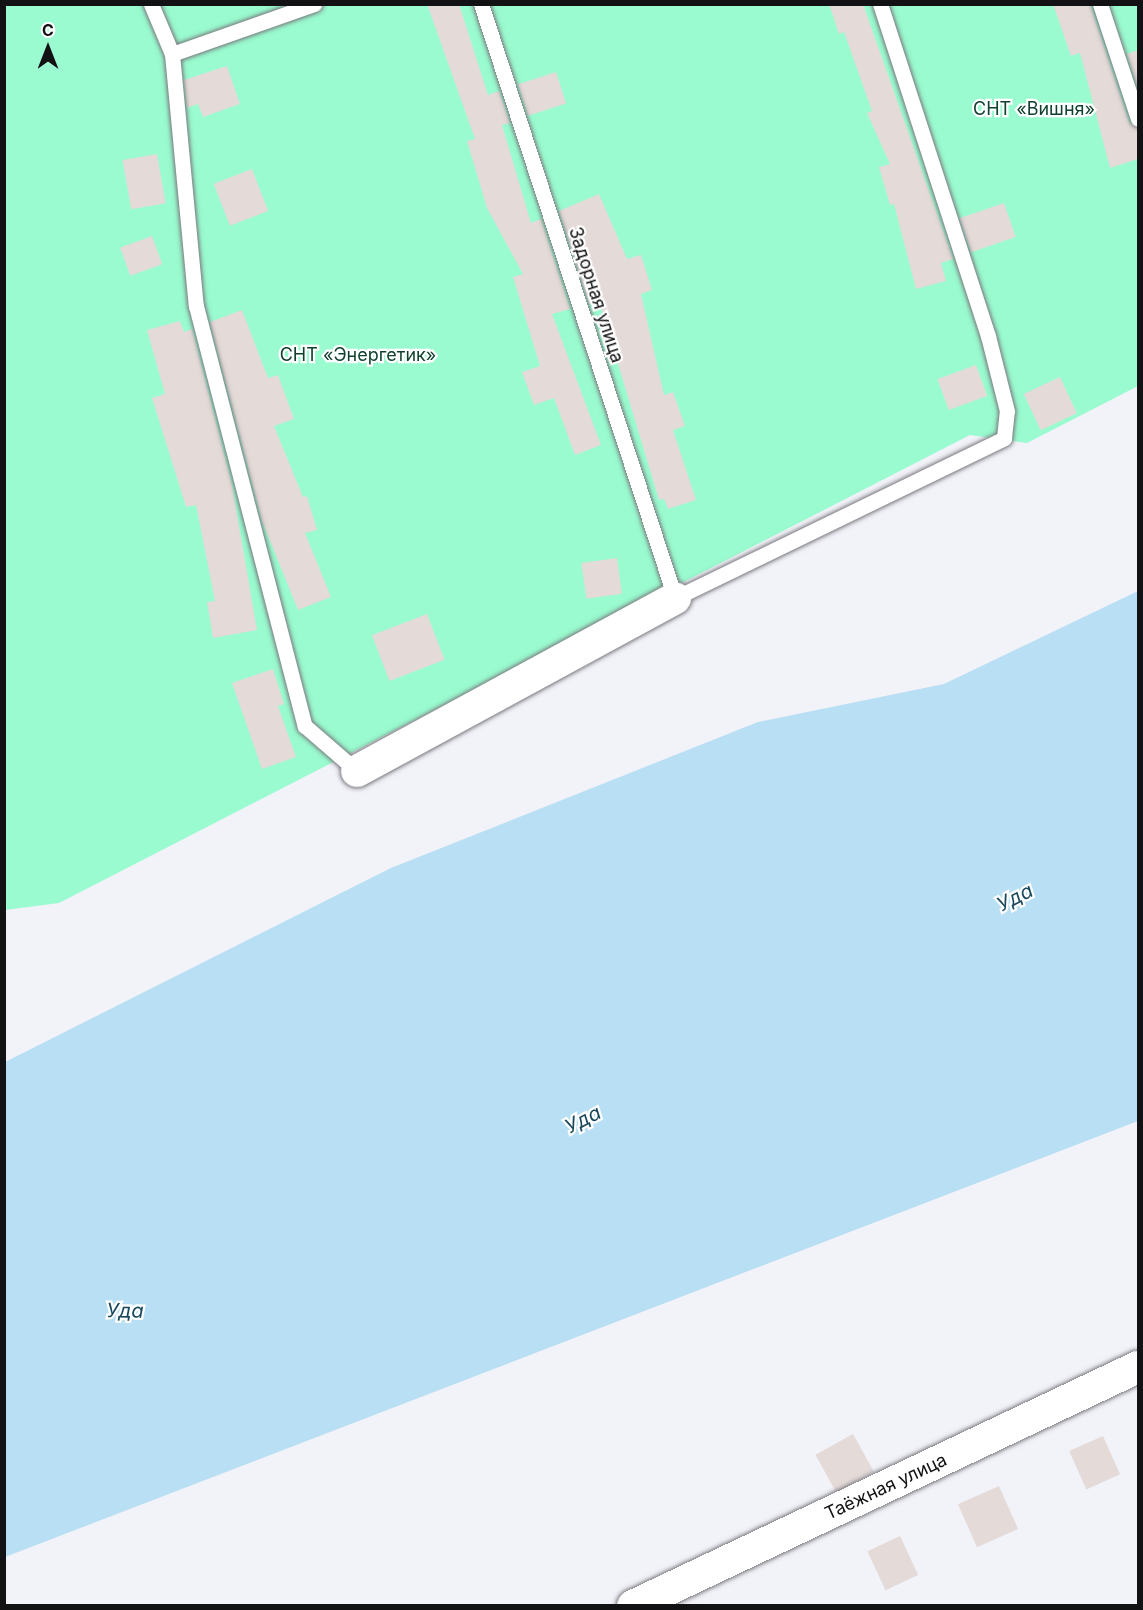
<!DOCTYPE html>
<html>
<head>
<meta charset="utf-8">
<style>
  body { margin:0 }
  #map { position:relative; width:1143px; height:1610px; overflow:hidden; background:#f2f2f9; font-family:Inter,sans-serif }
  div>[style] { position:absolute }
  [style*='--x'] { left:calc(var(--x)*1px); top:calc(var(--y)*1px); width:calc(var(--w)*1px); rotate:calc(var(--a)*1deg) }
  .green>* { inset:0; background:#99fbcf }
  .water>* { inset:0; background:#b8dff3 }
  .building>* { inset:0; background:#e4dbd9; transform-origin:0 0 }
  .roads { filter:drop-shadow(0 0 2px #79797f) drop-shadow(0 0 2px #79797f) }
  .service>* { height:15px; margin:-7.5px; padding:0 7.5px; transform-origin:7.5px; border-radius:7.5px; background:#fff }
  .minor>* { height:32px; margin:-16px; padding:0 16px; transform-origin:16px; border-radius:16px; background:#fff }
  span { translate:-50% -50%; white-space:nowrap; text-align:center; line-height:1.15; -webkit-text-stroke:4.5px #fff; paint-order:stroke }
  .park-label { font-size:18px; color:#10412e }
  .street-label { font-size:18px; color:#121215 }
  .water-label { font-size:20px; color:#19485c; font-style:italic }
  .frame { position:absolute; inset:0; border:6px solid #121215; pointer-events:none }
  .north { position:absolute; left:18px; top:18px; width:60px; height:60px; -webkit-text-stroke:4px #fff; paint-order:stroke; rotate:0deg; font-size:16px; font-weight:700; line-height:24px; text-align:center; color:#121215 }
  .north::after { content:''; display:block; margin:auto; width:21px; height:27px; background:#121215; clip-path:polygon(50% 0,100% 100%,50% 72%,0 100%) }
</style>
</head>
<body>
<div id="map">
  <div class="green">
    <i style="clip-path:polygon(4px 5px,1138px 5px,1138px 386px,1027px 443px,970px 435px,59px 903px,5px 910px)"></i>
  </div>
  <div class="water">
    <i style="clip-path:polygon(1138px 591px,1138px 1121px,5px 1557px,5px 1062px,391px 868px,758px 722px,944px 684px)"></i>
  </div>
  <div class="building">
    <i style="clip-path:polygon(427px 4px,459px 4px,488px 95px,499px 91px,510px 123px,502px 125px,531px 223px,541px 219px,570px 309px,552px 314px,601px 445px,575px 455px,554px 398px,534px 405px,522px 372px,540px 366px,513px 277px,523px 274px,487px 208px,467px 141px,475px 139px)"></i>
    <i style="clip-path:polygon(829px 4px,863px 4px,953px 259px,941px 263px,946px 281px,916px 289px,894px 204px,890px 205px,879px 167px,890px 164px,867px 113px,872px 111px,844px 32px,839px 34px)"></i>
    <i style="clip-path:polygon(1053px 4px,1090px 4px,1129px 122px,1138px 128px,1138px 159px,1110px 168px,1080px 53px,1071px 56px)"></i>
    <i style="clip-path:polygon(1138px 50px,1138px 89px,1127px 54px)"></i>
    <i style="clip-path:polygon(227px 66px,240px 104px,203px 117px,198px 104px,187px 108px,184px 80px)"></i>
    <i style="left:556px;top:72px;width:33px;height:40px;rotate:72deg"></i>
    <i style="left:157px;top:154px;width:50px;height:35px;rotate:80deg"></i>
    <i style="left:252px;top:169px;width:45px;height:41px;rotate:69deg"></i>
    <i style="clip-path:polygon(599px 194px,627px 259px,641px 255px,652px 290px,641px 294px,664px 395px,673px 392px,685px 426px,673px 430px,696px 500px,668px 509px,664px 499px,659px 500px,599px 301px,589px 304px,559px 211px)"></i>
    <i style="left:1004px;top:203px;width:36px;height:47px;rotate:71deg"></i>
    <i style="left:152px;top:236px;width:30px;height:34px;rotate:70deg"></i>
    <i style="clip-path:polygon(242px 310px,268px 378px,278px 375px,294px 419px,274px 426px,303px 497px,307px 496px,317px 530px,305px 533px,331px 597px,298px 610px,262px 521px,210px 322px)"></i>
    <i style="clip-path:polygon(180px 321px,184px 332px,192px 329px,232px 485px,257px 630px,213px 638px,207px 602px,215px 601px,196px 505px,186px 507px,152px 398px,165px 394px,147px 330px)"></i>
    <i style="left:976px;top:365px;width:33px;height:41px;rotate:70deg"></i>
    <i style="left:1060px;top:377px;width:40px;height:40px;rotate:65deg"></i>
    <i style="left:617px;top:558px;width:36px;height:36px;rotate:82deg"></i>
    <i style="left:427px;top:614px;width:49px;height:59px;rotate:69deg"></i>
    <i style="clip-path:polygon(273px 669px,284px 704px,278px 706px,296px 757px,262px 769px,232px 683px)"></i>
    <i style="left:853px;top:1434px;width:43px;height:43px;rotate:61deg"></i>
    <i style="left:1103px;top:1436px;width:42px;height:37px;rotate:66deg"></i>
    <i style="left:999px;top:1486px;width:47px;height:45px;rotate:66deg"></i>
    <i style="left:900px;top:1536px;width:43px;height:36px;rotate:65deg"></i>
  </div>
  <div class="roads">
    <div class="service">
      <i style="--x:151;--y:4;--w:54;--a:67.2"></i>
      <i style="--x:172;--y:54;--w:253;--a:84.6"></i>
      <i style="--x:196;--y:306;--w:434;--a:75.5"></i>
      <i style="--x:305;--y:726;--w:69;--a:40.9"></i>
      <i style="--x:481;--y:4;--w:625;--a:71.91"></i>
      <i style="--x:675;--y:598;--w:366;--a:-25.9"></i>
      <i style="--x:1004;--y:438;--w:27;--a:-84"></i>
      <i style="--x:1007;--y:411;--w:77;--a:-104.2"></i>
      <i style="--x:988;--y:336;--w:349;--a:-108"></i>
      <i style="--x:1100;--y:4;--w:121;--a:71.7"></i>
      <i style="--x:172;--y:54;--w:151;--a:-19.4"></i>
    </div>
    <div class="minor">
      <i style="--x:357;--y:771;--w:362;--a:-28.5"></i>
      <i style="--x:633;--y:1606;--w:559;--a:-25.33"></i>
    </div>
  </div>
  <div class="park-label">
    <span style="left:1034px;top:109px">СНТ «Вишня»</span>
    <span style="left:358px;top:355px">СНТ «Энергетик»</span>
  </div>
  <div class="street-label">
    <span style="left:596px;top:295px;rotate:72deg">Задорная улица</span>
    <span style="left:886px;top:1487px;rotate:-25deg">Таёжная улица</span>
  </div>
  <div class="water-label">
    <span style="left:1015px;top:898px;rotate:-27deg">Уда</span>
    <span style="left:583px;top:1120px;rotate:-27deg">Уда</span>
    <span style="left:125px;top:1311px;rotate:1deg">Уда</span>
  </div>
  <div class="frame"></div>
  <div class="north">С</div>
</div>
</body>
</html>
